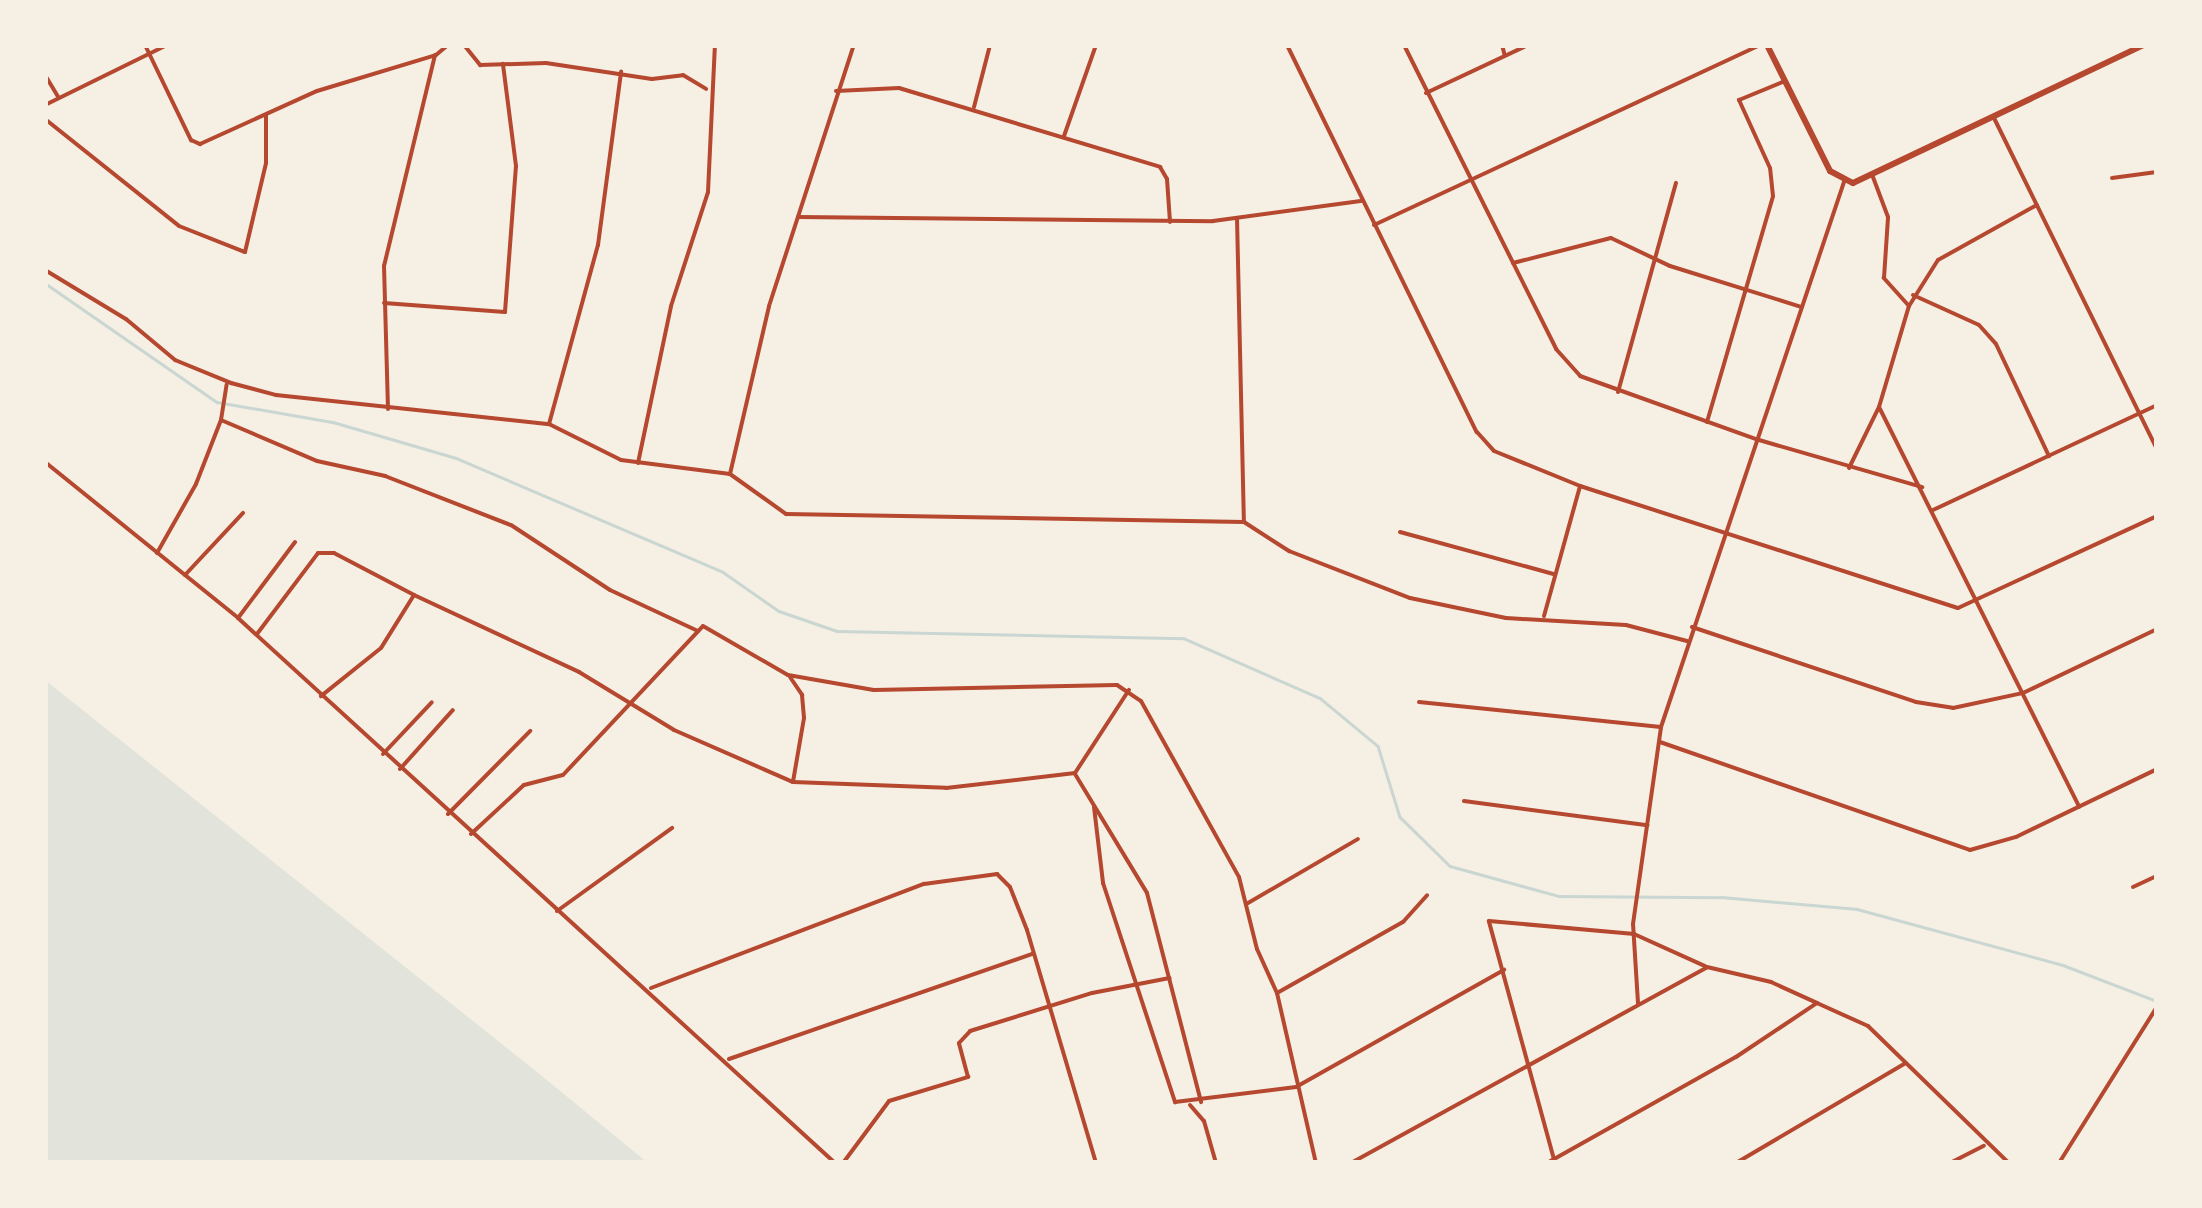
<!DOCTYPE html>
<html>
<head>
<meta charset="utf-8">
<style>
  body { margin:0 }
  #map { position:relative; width:2202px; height:1208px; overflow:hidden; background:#f6efe4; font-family:"DejaVu Sans",sans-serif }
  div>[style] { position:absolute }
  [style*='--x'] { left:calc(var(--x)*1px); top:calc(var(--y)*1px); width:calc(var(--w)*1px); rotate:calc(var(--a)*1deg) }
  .green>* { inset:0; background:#e2e4dc }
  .stream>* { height:2.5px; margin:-1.25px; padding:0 1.25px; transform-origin:1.25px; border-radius:1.25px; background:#c9d6d2 }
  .minor>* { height:4px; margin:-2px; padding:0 2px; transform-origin:2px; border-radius:2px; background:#b5482f }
  .secondary>* { height:6px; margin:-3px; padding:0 3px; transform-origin:3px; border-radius:3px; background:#b5482f }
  span { translate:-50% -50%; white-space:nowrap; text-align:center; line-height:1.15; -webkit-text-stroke:10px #f6efe4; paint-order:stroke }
  .frame { position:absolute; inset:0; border:48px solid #f6efe4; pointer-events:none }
</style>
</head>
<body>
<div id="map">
  <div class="green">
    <i style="clip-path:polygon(45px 680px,537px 1072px,648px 1163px,45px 1163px)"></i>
  </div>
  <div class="stream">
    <i style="--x:45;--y:283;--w:209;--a:34.7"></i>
    <i style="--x:217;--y:402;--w:118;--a:9.8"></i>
    <i style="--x:333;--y:422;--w:128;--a:16.3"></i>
    <i style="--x:456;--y:458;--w:290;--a:23.1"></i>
    <i style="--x:723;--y:572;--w:68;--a:34.9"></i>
    <i style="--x:779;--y:611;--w:61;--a:19"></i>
    <i style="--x:837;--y:631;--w:346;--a:1.2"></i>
    <i style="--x:1183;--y:638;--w:150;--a:23.7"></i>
    <i style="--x:1320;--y:698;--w:75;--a:39.6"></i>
    <i style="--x:1378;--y:746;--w:74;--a:72.8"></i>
    <i style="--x:1400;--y:817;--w:70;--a:44.4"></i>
    <i style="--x:1450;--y:866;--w:113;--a:15.4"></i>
    <i style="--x:1559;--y:896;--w:162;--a:0.4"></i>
    <i style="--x:1721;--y:897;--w:137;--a:5"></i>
    <i style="--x:1857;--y:909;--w:213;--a:15.2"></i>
    <i style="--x:2063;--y:965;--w:101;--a:21"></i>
  </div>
  <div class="minor">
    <i style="--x:145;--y:45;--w:106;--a:64.2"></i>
    <i style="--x:191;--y:140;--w:10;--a:24"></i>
    <i style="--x:200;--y:144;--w:128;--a:-24.4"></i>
    <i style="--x:317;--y:91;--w:124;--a:-16.8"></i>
    <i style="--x:436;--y:55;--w:16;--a:-40"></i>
    <i style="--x:464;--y:45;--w:26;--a:51"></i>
    <i style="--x:480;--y:65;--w:66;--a:-1.7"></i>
    <i style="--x:546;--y:63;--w:107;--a:8.6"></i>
    <i style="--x:652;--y:79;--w:31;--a:-7"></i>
    <i style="--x:683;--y:75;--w:27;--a:31"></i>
    <i style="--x:1287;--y:45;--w:431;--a:63.9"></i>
    <i style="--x:1477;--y:432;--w:25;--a:48"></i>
    <i style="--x:1494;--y:451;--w:93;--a:22.1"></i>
    <i style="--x:1580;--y:486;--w:397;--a:17.9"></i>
    <i style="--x:1958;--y:608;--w:219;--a:-24.8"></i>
    <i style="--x:1404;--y:45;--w:340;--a:63.4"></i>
    <i style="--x:1556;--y:349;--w:36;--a:48"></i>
    <i style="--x:1580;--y:376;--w:190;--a:19.7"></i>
    <i style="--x:1759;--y:440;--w:170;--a:16.1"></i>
    <i style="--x:1502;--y:45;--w:11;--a:75"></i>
    <i style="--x:45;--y:75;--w:26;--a:59"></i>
    <i style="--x:836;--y:91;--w:63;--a:-2.7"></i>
    <i style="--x:899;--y:88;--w:273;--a:16.8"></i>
    <i style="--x:1160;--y:167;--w:14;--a:60"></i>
    <i style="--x:1167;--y:179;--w:43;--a:86"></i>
    <i style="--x:1426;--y:93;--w:113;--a:-25.2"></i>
    <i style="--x:45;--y:105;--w:136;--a:-26.2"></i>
    <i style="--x:974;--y:107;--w:64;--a:-75.5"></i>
    <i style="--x:1994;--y:118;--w:369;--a:63.8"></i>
    <i style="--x:45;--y:119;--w:171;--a:38.6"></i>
    <i style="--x:179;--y:226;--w:71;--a:21.5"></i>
    <i style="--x:245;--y:252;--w:91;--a:-76.7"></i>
    <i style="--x:266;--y:163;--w:48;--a:-90"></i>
    <i style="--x:1064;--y:136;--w:96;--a:-70.6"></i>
    <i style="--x:2112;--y:178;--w:45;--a:-7.6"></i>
    <i style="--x:798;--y:217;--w:415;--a:0.6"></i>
    <i style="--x:1213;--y:221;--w:149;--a:-7.7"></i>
    <i style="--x:1237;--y:218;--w:304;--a:88.7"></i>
    <i style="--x:1374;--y:225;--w:426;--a:-25"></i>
    <i style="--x:1513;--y:263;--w:101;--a:-14.3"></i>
    <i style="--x:1611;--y:238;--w:65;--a:25.4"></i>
    <i style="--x:1670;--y:266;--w:138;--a:17.3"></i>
    <i style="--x:45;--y:270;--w:95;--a:31.2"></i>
    <i style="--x:126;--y:319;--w:64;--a:39.9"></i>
    <i style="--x:175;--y:360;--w:61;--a:22.3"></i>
    <i style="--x:231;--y:383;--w:47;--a:14.9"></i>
    <i style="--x:276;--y:395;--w:275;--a:6.1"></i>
    <i style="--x:549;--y:424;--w:80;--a:26.6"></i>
    <i style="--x:621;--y:460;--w:110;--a:7.3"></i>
    <i style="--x:730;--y:474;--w:69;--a:35.5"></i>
    <i style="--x:786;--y:514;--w:458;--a:1"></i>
    <i style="--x:1244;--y:522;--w:54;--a:32.8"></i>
    <i style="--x:1289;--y:551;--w:130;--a:21.2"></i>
    <i style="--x:1410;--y:598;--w:98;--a:11.8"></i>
    <i style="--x:1506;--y:618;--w:120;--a:3.3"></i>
    <i style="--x:1626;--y:625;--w:63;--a:14.7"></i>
    <i style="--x:1913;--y:295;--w:72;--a:24.4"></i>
    <i style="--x:1979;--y:325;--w:25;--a:48"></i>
    <i style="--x:1996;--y:344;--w:124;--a:64.7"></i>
    <i style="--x:384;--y:303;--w:121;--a:4.3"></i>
    <i style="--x:505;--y:312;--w:146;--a:-85.7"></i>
    <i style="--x:516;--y:166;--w:103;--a:-97.3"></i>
    <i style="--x:1909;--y:306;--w:54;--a:-57.8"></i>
    <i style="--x:1938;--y:260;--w:113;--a:-29.1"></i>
    <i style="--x:1618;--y:392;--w:217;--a:-74.5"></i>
    <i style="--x:1879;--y:407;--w:447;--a:63.4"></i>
    <i style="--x:388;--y:409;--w:143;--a:-91.6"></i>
    <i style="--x:384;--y:266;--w:217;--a:-76.4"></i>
    <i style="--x:221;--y:420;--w:104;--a:23.1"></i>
    <i style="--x:317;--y:461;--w:70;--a:12.4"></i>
    <i style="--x:385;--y:476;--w:135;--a:21.3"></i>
    <i style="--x:511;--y:525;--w:118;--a:33.3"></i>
    <i style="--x:610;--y:590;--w:97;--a:25"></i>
    <i style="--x:1707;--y:422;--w:235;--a:-73.7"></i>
    <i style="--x:1773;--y:196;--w:28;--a:-96"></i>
    <i style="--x:1770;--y:168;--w:75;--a:-114.5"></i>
    <i style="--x:1739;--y:100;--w:50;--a:-22.4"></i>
    <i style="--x:549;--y:424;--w:186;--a:-74.7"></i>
    <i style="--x:598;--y:245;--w:175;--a:-82.4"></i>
    <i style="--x:45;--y:462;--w:248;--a:38.9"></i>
    <i style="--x:238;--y:618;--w:808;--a:42.39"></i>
    <i style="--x:638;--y:463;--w:160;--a:-78.1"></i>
    <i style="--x:671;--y:306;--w:120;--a:-72"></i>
    <i style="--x:708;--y:192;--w:147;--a:-87.3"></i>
    <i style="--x:1849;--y:468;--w:68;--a:-63.8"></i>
    <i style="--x:1879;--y:407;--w:105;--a:-73.5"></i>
    <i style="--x:1909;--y:306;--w:38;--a:-132"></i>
    <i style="--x:1884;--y:278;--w:61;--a:-86.2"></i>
    <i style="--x:1888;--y:217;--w:43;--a:-110.6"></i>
    <i style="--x:730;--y:474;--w:172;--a:-76.9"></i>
    <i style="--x:769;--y:306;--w:274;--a:-72"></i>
    <i style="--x:1933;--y:510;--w:247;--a:-25.1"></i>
    <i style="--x:1400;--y:532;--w:160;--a:15.3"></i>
    <i style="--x:157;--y:553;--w:79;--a:-60.5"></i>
    <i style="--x:196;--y:484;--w:69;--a:-68.7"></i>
    <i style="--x:221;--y:420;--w:36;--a:-81"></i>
    <i style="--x:185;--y:575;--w:85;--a:-46.9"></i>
    <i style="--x:414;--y:595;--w:182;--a:25"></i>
    <i style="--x:579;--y:672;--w:111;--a:31.4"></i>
    <i style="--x:674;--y:730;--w:130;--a:23.6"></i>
    <i style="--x:793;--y:782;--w:153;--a:2.2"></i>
    <i style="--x:946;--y:788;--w:130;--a:-6.6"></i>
    <i style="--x:1075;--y:773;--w:99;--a:-57"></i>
    <i style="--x:1544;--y:616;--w:135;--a:-74.5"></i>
    <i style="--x:238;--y:618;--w:95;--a:-53.1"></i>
    <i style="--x:1692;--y:627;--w:236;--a:18.5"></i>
    <i style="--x:1916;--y:702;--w:37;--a:9"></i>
    <i style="--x:1953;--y:708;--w:72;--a:-12.1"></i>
    <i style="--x:2023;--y:693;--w:148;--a:-25.5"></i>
    <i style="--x:257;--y:634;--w:101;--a:-53"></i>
    <i style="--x:318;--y:553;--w:16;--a:0"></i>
    <i style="--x:334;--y:553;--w:90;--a:27.7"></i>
    <i style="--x:414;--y:595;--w:62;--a:121.9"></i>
    <i style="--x:381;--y:648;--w:77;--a:141.3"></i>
    <i style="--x:790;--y:677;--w:22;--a:56"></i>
    <i style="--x:802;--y:695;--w:23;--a:85"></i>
    <i style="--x:804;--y:718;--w:65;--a:99.8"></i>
    <i style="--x:1419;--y:702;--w:243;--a:5.9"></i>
    <i style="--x:1660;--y:742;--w:328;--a:19.2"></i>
    <i style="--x:1970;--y:850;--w:48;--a:-15.8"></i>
    <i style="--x:2016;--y:837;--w:157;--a:-25.7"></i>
    <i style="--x:383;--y:754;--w:71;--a:-46.7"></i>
    <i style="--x:400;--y:769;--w:79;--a:-48.1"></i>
    <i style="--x:1075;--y:774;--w:139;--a:58.8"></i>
    <i style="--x:1147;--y:893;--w:216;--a:75.5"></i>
    <i style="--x:1464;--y:801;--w:185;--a:7.5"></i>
    <i style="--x:1094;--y:807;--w:77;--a:83.2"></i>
    <i style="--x:1103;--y:883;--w:231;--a:71.8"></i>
    <i style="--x:1175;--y:1102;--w:122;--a:-7.1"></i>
    <i style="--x:1296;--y:1087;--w:239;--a:-29.4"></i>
    <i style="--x:448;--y:814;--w:117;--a:-45.3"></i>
    <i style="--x:471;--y:834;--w:72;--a:-42.8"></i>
    <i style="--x:524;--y:785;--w:40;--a:-14.4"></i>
    <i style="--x:563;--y:775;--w:204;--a:-46.8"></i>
    <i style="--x:703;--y:626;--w:98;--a:30"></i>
    <i style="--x:788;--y:675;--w:87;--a:9.9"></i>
    <i style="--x:874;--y:690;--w:243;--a:-1.2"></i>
    <i style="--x:1117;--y:685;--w:29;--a:34"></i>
    <i style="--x:1141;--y:701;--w:201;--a:60.9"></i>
    <i style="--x:1239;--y:877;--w:74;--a:76"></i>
    <i style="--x:1257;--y:949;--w:48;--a:65.6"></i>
    <i style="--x:1277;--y:993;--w:174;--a:77.1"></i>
    <i style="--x:2133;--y:887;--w:26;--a:-25"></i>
    <i style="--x:1248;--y:903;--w:127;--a:-30.2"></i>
    <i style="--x:557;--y:911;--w:142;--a:-35.8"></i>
    <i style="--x:651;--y:988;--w:292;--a:-20.9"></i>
    <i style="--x:924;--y:884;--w:74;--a:-7.8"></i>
    <i style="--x:997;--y:874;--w:18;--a:45"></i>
    <i style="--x:1010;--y:887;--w:46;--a:68.4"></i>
    <i style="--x:1027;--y:930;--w:243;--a:73.5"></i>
    <i style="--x:1277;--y:993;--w:145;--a:-29.4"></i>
    <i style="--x:1403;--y:922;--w:36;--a:-48"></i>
    <i style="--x:1638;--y:1003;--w:79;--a:-93.6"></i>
    <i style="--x:1633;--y:924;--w:199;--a:-81.9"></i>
    <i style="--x:1661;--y:727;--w:575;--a:-71.44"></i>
    <i style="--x:729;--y:1059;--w:321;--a:-19.1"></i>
    <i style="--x:1190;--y:1105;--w:21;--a:49"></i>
    <i style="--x:1204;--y:1121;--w:44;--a:74.1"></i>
    <i style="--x:843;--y:1163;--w:77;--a:-53.4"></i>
    <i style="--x:889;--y:1101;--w:83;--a:-16.9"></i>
    <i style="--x:968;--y:1077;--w:35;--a:-105"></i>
    <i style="--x:959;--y:1043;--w:16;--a:-47"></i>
    <i style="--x:970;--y:1031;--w:128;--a:-17.3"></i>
    <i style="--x:1092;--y:993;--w:79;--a:-10.9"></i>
    <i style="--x:1351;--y:1163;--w:406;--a:-28.8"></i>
    <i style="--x:1707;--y:967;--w:66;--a:13.2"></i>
    <i style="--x:1771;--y:982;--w:51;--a:24.5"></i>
    <i style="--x:1547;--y:1163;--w:217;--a:-29.3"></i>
    <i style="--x:1736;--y:1057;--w:97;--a:-33.7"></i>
    <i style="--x:1817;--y:1003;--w:56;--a:24.3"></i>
    <i style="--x:1868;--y:1026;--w:197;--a:44.2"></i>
    <i style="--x:1555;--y:1163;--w:251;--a:-105.3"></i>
    <i style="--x:1489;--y:921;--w:146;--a:5.1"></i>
    <i style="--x:1634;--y:934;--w:78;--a:24.3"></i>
    <i style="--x:1736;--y:1163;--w:195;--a:-30.5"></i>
    <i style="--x:1950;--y:1163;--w:38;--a:-27"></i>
    <i style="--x:2059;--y:1163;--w:184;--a:-57.9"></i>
  </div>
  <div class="secondary">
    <i style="--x:1767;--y:45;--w:141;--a:63.4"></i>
    <i style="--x:1830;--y:171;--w:26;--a:28"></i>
    <i style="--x:1853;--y:183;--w:322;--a:-25.4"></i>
  </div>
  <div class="frame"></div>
</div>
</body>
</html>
